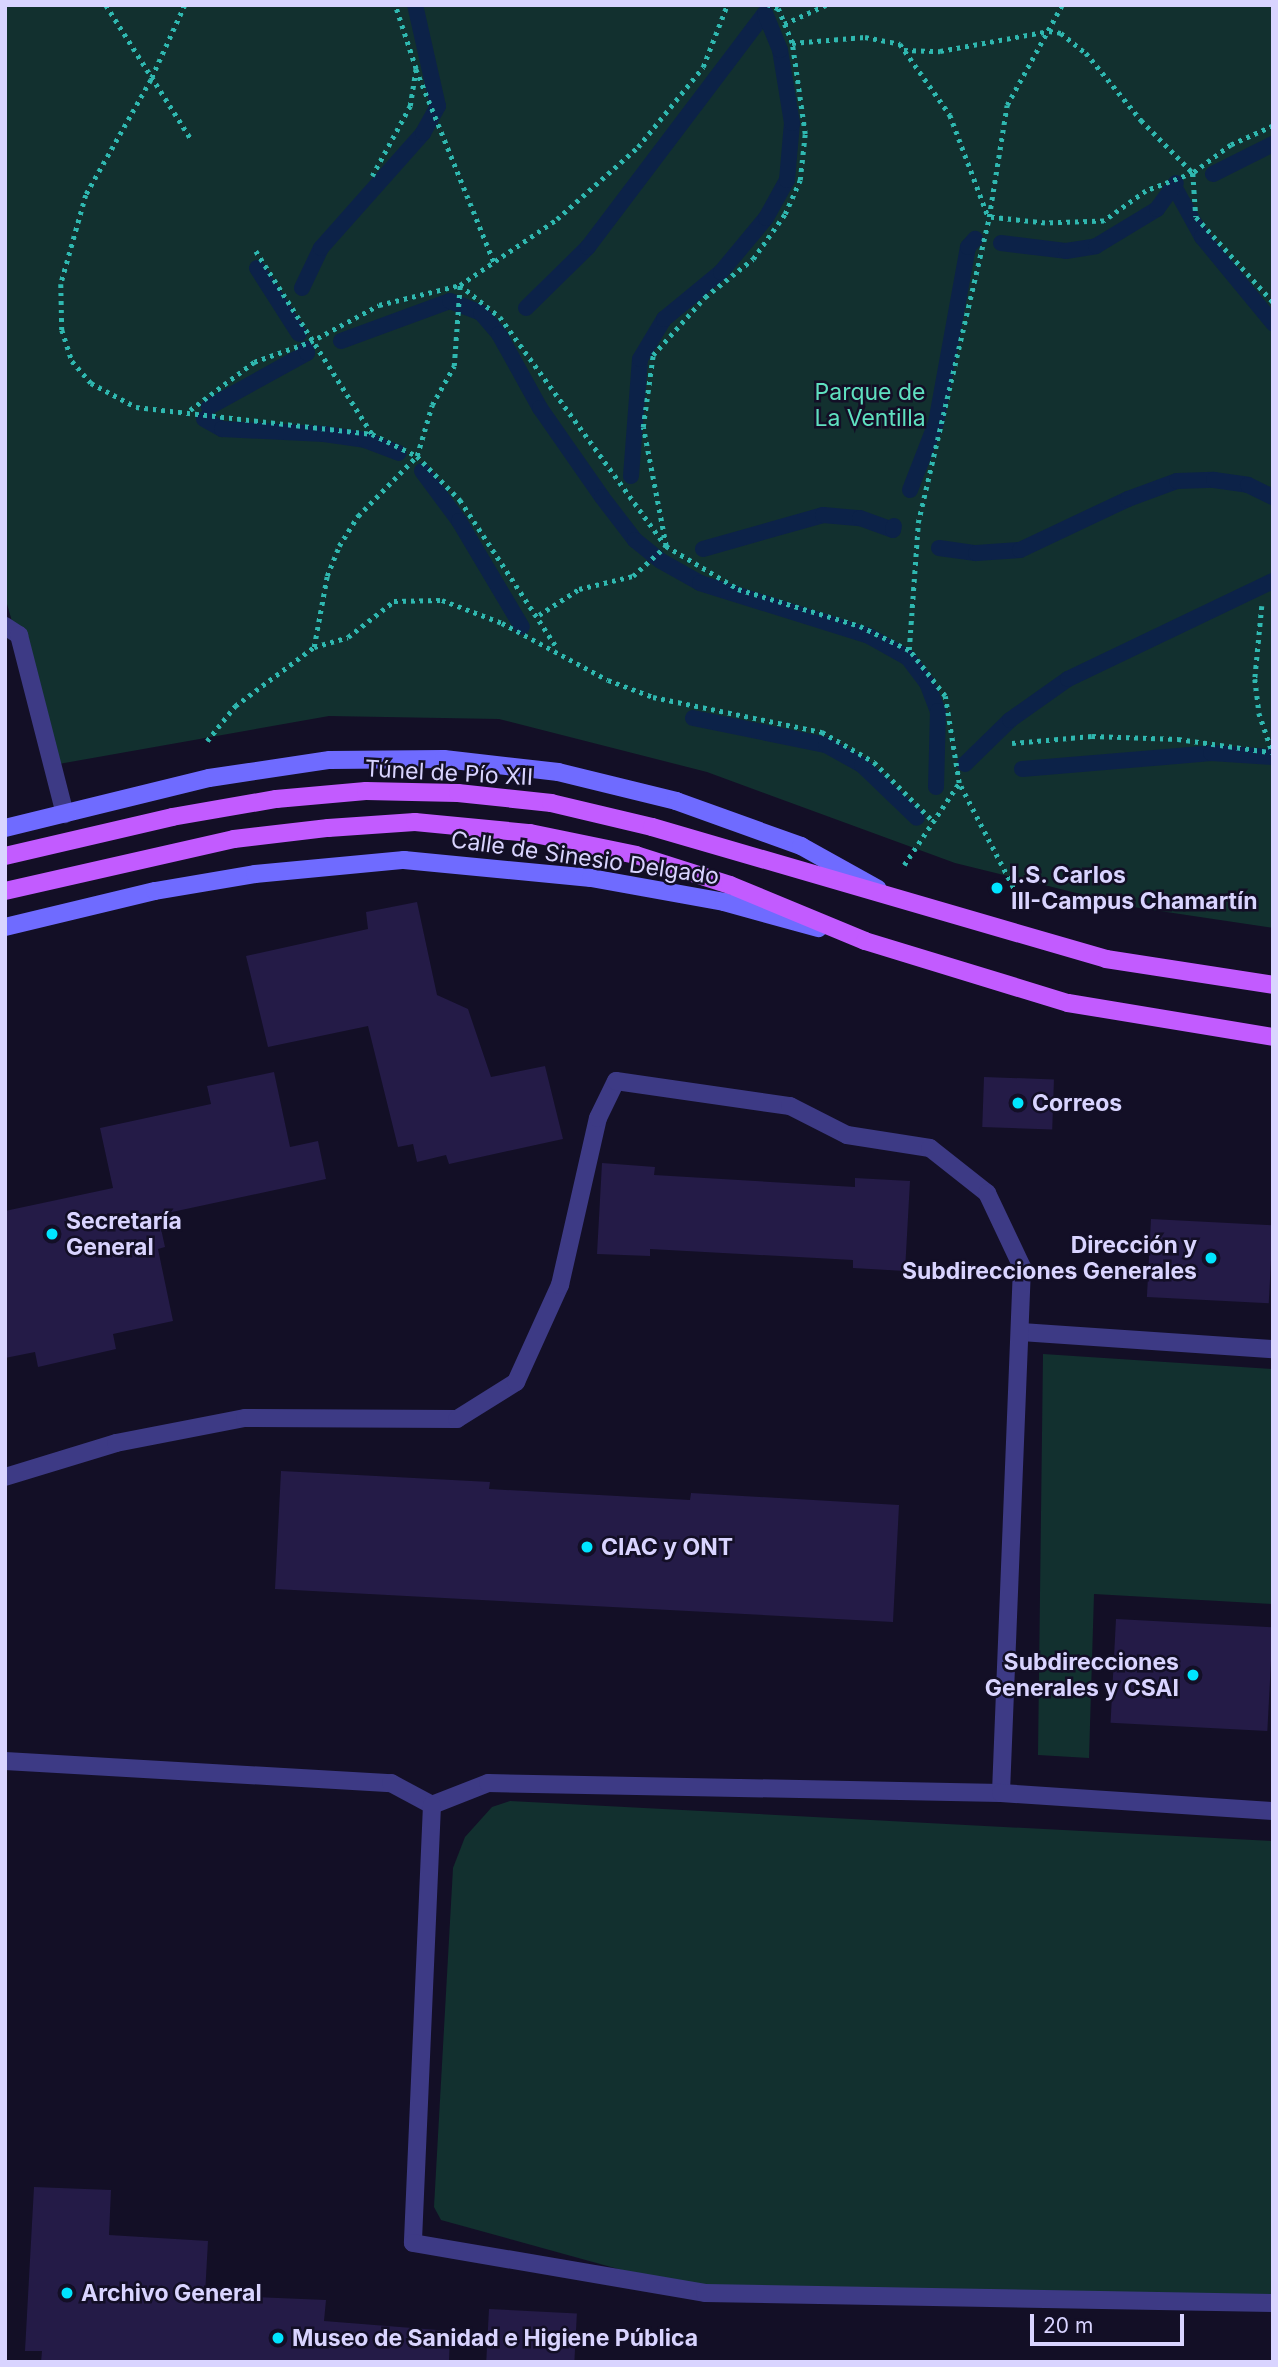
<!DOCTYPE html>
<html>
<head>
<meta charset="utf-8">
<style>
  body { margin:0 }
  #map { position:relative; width:1278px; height:2367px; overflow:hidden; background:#130f26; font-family:Inter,sans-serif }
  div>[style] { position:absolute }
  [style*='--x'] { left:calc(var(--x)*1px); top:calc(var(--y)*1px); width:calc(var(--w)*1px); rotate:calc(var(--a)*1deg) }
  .green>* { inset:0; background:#12302f }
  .stream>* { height:16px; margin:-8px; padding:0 8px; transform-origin:8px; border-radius:8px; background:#0c2248 }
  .building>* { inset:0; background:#241b47; transform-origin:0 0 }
  .path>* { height:4.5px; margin-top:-2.25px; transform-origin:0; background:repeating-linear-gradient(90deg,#2fb8b0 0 3.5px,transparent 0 8.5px) }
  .lane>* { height:18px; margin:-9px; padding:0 9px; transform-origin:9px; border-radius:9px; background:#3d3a85 }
  .secondary>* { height:18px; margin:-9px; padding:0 9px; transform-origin:9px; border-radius:9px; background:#6f6bff }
  .primary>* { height:18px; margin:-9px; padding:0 9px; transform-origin:9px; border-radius:9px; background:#c25bff }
  .dots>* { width:19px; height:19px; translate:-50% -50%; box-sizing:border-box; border:4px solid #130f26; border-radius:50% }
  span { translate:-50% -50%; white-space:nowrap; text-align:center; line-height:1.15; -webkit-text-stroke:5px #130f26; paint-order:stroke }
  .park-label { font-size:23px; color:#5fe0c0 }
  .street-label { font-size:23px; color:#d9d4ff }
  .poi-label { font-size:23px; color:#d9d4ff; font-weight:700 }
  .left { translate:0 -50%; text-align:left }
  .right { translate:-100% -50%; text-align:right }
  .frame { position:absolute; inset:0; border:7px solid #d9d4ff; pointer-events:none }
  .scale { position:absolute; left:1030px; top:2314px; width:154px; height:32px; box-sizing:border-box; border:4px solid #d9d4ff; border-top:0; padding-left:9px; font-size:21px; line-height:24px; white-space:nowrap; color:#d9d4ff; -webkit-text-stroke:5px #130f26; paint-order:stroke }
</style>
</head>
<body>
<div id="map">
  <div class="green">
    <i style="clip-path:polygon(5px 5px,1273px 5px,1273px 928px,1133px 907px,955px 863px,707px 772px,499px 719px,329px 716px,53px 765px,5px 597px)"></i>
    <i style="clip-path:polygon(1043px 1354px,1273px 1369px,1273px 1604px,1094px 1594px,1089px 1758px,1038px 1755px)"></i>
    <i style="clip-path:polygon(510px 1801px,1273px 1841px,1273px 2303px,705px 2293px,441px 2220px,434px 2207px,453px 1868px,465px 1837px,492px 1807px)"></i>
  </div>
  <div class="stream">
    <i style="--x:1213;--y:174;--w:67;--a:-26.6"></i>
    <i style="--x:1175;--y:188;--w:56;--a:61.1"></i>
    <i style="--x:1202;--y:237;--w:112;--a:50.5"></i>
    <i style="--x:1001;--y:243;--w:65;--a:7"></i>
    <i style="--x:1066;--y:251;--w:30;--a:-9"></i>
    <i style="--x:1096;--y:246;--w:71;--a:-31.2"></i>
    <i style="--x:1157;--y:209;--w:32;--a:-54"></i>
    <i style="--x:257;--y:268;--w:78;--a:57.5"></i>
    <i style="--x:302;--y:288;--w:44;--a:-64.6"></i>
    <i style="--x:321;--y:248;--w:154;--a:-48.4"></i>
    <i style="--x:423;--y:133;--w:31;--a:-61"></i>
    <i style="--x:438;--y:106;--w:104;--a:-102.8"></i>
    <i style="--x:526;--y:308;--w:87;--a:-44.5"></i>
    <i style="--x:588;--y:247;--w:293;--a:-52.9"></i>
    <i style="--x:341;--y:341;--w:116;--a:-20.2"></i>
    <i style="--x:450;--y:301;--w:33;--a:21"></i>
    <i style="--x:481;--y:313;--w:28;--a:49"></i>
    <i style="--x:499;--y:334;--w:85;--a:61"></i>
    <i style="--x:540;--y:408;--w:108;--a:55.1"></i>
    <i style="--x:602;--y:497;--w:54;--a:52.5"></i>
    <i style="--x:635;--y:540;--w:33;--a:39"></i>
    <i style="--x:661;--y:561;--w:45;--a:29.4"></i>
    <i style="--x:700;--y:583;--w:177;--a:17.4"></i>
    <i style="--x:869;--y:636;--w:45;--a:29.4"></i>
    <i style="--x:908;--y:658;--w:31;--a:53"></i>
    <i style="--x:927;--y:683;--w:30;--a:69"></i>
    <i style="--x:938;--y:711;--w:76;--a:91.5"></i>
    <i style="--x:209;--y:407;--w:112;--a:-28.9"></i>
    <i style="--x:307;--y:353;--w:4;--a:-104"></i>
    <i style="--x:204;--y:419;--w:21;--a:29"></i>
    <i style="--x:222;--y:429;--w:102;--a:2.8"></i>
    <i style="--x:324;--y:434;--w:41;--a:8.3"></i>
    <i style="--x:365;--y:440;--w:36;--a:21"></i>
    <i style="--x:422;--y:471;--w:62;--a:53.5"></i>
    <i style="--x:459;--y:521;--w:123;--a:59.3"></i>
    <i style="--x:631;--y:476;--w:117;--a:-85.6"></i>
    <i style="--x:640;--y:359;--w:47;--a:-59"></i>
    <i style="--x:664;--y:319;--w:74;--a:-39.5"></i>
    <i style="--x:721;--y:272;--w:70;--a:-50.2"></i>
    <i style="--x:766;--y:218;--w:43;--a:-61.1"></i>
    <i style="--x:787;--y:180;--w:57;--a:-85"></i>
    <i style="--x:792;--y:123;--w:74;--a:-99.3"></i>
    <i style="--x:780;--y:50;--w:40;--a:-112"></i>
    <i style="--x:910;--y:490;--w:72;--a:-68.8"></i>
    <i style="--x:936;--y:423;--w:179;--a:-79.7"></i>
    <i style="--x:968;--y:247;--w:11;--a:-49"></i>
    <i style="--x:939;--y:548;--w:37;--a:8"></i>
    <i style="--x:976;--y:553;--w:44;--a:-3.9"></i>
    <i style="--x:1020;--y:550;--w:119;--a:-25.3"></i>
    <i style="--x:1128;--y:499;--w:52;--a:-20.2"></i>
    <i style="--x:1177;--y:481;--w:37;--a:-2"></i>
    <i style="--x:1214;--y:480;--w:34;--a:8"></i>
    <i style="--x:1248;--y:485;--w:28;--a:26"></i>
    <i style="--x:703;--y:549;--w:125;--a:-15.8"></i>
    <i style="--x:823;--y:515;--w:37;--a:5"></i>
    <i style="--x:860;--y:518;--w:35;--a:20"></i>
    <i style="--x:893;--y:530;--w:4;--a:-76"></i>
    <i style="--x:693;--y:718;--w:136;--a:11.5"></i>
    <i style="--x:826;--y:745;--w:41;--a:29.1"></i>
    <i style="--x:862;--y:765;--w:76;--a:43.9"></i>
    <i style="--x:965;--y:764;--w:63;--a:-44.4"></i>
    <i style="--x:1010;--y:720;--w:71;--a:-35.3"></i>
    <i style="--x:1068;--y:679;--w:227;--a:-25.6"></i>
    <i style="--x:1022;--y:769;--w:190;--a:-4.8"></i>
    <i style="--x:1211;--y:753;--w:62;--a:3.7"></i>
  </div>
  <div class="building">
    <i style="clip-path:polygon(417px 902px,437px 995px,468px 1009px,491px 1077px,545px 1066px,563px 1139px,449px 1164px,446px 1155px,417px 1162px,413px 1144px,398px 1147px,368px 1026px,268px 1047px,246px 956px,368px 929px,366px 912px)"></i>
    <i style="clip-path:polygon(274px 1072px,290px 1147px,318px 1141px,326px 1179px,158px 1215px,165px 1247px,158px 1249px,173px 1321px,113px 1334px,116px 1349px,38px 1367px,35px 1352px,5px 1358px,5px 1211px,113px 1188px,100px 1128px,211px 1104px,207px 1086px)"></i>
    <i style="left:984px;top:1077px;width:70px;height:50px;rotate:2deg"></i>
    <i style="clip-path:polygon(602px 1163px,655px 1167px,654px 1175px,855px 1187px,855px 1178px,910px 1181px,905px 1271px,853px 1268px,853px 1260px,650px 1249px,650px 1256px,597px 1254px)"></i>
    <i style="left:1151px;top:1219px;width:122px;height:78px;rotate:3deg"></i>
    <i style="clip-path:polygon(281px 1471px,490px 1482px,489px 1489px,690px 1500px,691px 1493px,899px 1505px,893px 1622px,275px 1589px)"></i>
    <i style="left:1116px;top:1619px;width:157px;height:104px;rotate:3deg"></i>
    <i style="clip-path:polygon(34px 2187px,111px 2190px,109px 2235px,208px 2241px,205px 2295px,326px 2300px,324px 2321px,450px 2331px,449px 2362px,41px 2362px,42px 2351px,25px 2351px)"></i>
    <i style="left:489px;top:2309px;width:88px;height:53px;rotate:3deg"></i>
  </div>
  <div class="path">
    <i style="--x:106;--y:5;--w:159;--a:57.6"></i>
    <i style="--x:185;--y:5;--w:82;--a:114.4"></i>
    <i style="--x:151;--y:80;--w:132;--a:119.5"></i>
    <i style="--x:86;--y:195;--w:92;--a:105.7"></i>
    <i style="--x:61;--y:284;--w:46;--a:88.8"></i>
    <i style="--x:62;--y:330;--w:33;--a:72"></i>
    <i style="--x:72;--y:361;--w:29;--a:49"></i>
    <i style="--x:91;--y:383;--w:51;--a:28.1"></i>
    <i style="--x:136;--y:407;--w:238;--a:6.5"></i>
    <i style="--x:784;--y:24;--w:46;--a:-24.3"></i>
    <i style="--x:792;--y:43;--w:73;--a:-4.7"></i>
    <i style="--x:865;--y:37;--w:36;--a:11"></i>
    <i style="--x:900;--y:44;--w:87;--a:54.8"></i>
    <i style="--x:950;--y:115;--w:108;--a:69.4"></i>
    <i style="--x:904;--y:50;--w:36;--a:2"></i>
    <i style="--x:940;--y:51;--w:111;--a:-10.4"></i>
    <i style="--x:1049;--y:31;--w:12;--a:9"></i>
    <i style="--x:1061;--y:33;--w:32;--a:39"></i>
    <i style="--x:1086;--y:53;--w:87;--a:50.6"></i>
    <i style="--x:1141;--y:120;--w:74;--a:45.5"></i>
    <i style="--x:1193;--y:173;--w:50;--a:159"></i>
    <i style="--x:1146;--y:191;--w:52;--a:144.5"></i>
    <i style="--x:1104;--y:221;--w:59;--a:178.1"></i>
    <i style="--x:1045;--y:223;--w:56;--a:-173.9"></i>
    <i style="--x:416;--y:69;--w:208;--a:68"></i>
    <i style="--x:1273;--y:126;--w:46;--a:155.7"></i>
    <i style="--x:1231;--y:145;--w:47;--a:143.6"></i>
    <i style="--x:1193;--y:173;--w:44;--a:86.1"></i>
    <i style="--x:1196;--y:217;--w:115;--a:47.8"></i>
    <i style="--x:372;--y:176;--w:80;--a:-61.5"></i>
    <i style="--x:410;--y:106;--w:37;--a:-81"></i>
    <i style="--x:416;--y:69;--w:67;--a:-108.2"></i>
    <i style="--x:256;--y:251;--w:217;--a:57.6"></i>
    <i style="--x:372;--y:434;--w:50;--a:26.1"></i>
    <i style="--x:417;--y:456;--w:62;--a:45.7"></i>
    <i style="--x:460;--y:500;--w:178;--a:56.7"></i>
    <i style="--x:190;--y:410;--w:80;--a:-36.9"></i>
    <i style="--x:254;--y:362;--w:59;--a:-19.7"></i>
    <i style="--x:310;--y:342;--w:78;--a:-28.2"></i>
    <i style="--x:379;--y:305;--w:83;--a:-13.9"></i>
    <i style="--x:460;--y:285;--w:51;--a:38.7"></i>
    <i style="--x:500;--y:317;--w:283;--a:54.1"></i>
    <i style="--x:666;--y:546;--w:84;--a:30.8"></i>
    <i style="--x:738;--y:589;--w:127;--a:16.9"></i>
    <i style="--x:860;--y:626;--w:55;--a:26.1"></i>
    <i style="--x:1262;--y:606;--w:73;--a:95.5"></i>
    <i style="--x:1255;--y:679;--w:34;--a:83"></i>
    <i style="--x:1259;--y:713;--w:43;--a:71.1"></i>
    <i style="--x:539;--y:615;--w:48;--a:-33"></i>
    <i style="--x:579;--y:589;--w:56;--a:-13.5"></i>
    <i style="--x:633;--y:576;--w:45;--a:-42.3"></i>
    <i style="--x:666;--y:546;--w:121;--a:-100.9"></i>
    <i style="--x:643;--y:427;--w:73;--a:-82.1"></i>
    <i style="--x:653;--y:355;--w:78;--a:-48.1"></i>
    <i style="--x:705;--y:297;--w:61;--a:-38.4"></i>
    <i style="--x:753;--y:259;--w:55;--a:-54.6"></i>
    <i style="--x:785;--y:214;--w:37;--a:-66"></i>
    <i style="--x:800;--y:180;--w:46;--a:-83.8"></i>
    <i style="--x:805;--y:134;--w:92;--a:-98.1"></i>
    <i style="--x:792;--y:43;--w:37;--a:-112"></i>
    <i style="--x:778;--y:9;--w:11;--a:-158"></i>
    <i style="--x:314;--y:647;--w:72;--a:-79.6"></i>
    <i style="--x:327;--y:576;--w:32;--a:-68"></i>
    <i style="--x:339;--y:546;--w:36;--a:-58"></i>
    <i style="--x:358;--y:516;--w:84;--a:-45.5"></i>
    <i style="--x:417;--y:456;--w:53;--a:-73.6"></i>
    <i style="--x:432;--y:405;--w:45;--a:-60.6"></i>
    <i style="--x:454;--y:366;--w:81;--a:-85.8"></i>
    <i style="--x:460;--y:285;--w:117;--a:-34.2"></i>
    <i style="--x:557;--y:219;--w:108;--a:-41.6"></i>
    <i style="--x:638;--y:147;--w:103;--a:-50.9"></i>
    <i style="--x:703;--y:67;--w:66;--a:-68.8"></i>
    <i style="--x:207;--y:741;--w:45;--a:-51.3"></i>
    <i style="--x:235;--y:706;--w:99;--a:-36.8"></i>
    <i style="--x:314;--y:647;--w:35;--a:-16"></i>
    <i style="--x:348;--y:637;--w:58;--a:-38"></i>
    <i style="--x:394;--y:601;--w:48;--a:-1.2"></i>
    <i style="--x:442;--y:600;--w:64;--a:21"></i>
    <i style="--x:502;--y:623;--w:120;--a:28.3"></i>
    <i style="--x:608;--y:680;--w:48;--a:20.7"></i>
    <i style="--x:653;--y:697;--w:173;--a:11.7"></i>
    <i style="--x:822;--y:732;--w:60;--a:30"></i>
    <i style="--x:874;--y:762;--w:85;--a:45"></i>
    <i style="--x:1012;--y:743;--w:80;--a:-5"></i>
    <i style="--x:1092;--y:736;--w:86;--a:2"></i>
    <i style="--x:1178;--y:739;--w:92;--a:8.1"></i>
    <i style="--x:904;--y:865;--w:99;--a:-56.1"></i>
    <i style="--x:1017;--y:895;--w:126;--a:-117.4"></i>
    <i style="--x:959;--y:783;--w:88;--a:-99.1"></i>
    <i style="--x:945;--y:696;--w:58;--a:-128"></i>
    <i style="--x:909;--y:650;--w:127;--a:-85.9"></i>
    <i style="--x:918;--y:523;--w:314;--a:-76.9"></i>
    <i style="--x:989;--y:217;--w:113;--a:-80.9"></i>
    <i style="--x:1007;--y:105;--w:114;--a:-61.2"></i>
  </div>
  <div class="lane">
    <i style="--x:5;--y:626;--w:17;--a:33"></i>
    <i style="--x:19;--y:635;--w:185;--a:75.6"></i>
    <i style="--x:1021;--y:1332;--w:253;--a:3.9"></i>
    <i style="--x:5;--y:1477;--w:116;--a:-17"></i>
    <i style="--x:116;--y:1443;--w:131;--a:-11"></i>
    <i style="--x:245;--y:1418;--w:212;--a:0.3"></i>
    <i style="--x:457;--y:1419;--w:70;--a:-32.1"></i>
    <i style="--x:516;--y:1382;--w:107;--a:-65.6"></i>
    <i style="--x:560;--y:1285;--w:171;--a:-77.2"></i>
    <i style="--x:598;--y:1118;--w:41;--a:-64.1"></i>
    <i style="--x:616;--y:1081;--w:176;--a:8.2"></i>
    <i style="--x:790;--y:1106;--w:64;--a:27"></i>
    <i style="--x:847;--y:1135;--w:84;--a:8.9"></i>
    <i style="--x:930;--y:1148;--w:73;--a:38.3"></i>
    <i style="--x:987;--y:1193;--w:82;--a:64.7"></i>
    <i style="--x:1022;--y:1267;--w:526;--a:92.29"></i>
    <i style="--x:5;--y:1761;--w:387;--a:3.3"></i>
    <i style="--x:391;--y:1783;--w:47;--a:28.2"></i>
    <i style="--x:432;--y:1805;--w:60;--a:-21.4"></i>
    <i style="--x:488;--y:1783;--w:513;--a:1.12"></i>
    <i style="--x:1001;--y:1793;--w:273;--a:3.8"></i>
    <i style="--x:432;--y:1805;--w:438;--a:92.5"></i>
    <i style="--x:413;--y:2243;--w:296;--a:9.7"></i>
    <i style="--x:705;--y:2293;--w:568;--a:1.01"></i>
  </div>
  <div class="secondary">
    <i style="--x:5;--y:828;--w:210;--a:-13.8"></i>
    <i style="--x:209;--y:778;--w:122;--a:-8.5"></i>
    <i style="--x:330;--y:760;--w:114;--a:-0.5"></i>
    <i style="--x:444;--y:759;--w:115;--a:6.5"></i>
    <i style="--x:558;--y:772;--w:122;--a:13.8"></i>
    <i style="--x:676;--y:801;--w:133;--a:19.8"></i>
    <i style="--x:801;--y:846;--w:88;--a:29.2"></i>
    <i style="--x:5;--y:927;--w:154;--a:-13.5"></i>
    <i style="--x:155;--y:891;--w:101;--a:-9.6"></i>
    <i style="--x:255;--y:874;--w:150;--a:-5.4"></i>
    <i style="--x:404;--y:860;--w:188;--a:5.5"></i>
    <i style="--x:591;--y:878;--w:135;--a:10.2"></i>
    <i style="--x:724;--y:902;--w:98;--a:15.5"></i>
  </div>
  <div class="primary">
    <i style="--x:5;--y:856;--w:171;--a:-13.1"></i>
    <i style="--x:172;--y:817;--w:106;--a:-9.8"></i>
    <i style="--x:276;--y:799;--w:90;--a:-5.1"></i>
    <i style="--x:366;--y:791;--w:92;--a:1.2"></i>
    <i style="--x:458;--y:793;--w:94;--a:6.1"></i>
    <i style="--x:551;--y:803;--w:104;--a:13.4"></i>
    <i style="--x:652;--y:827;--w:473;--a:16.2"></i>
    <i style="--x:1106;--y:959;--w:169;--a:8.8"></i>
    <i style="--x:5;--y:891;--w:235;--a:-12.8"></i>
    <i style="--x:234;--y:839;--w:95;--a:-6.7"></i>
    <i style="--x:328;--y:828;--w:87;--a:-3.9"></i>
    <i style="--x:415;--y:822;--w:116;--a:5.5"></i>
    <i style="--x:530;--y:833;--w:108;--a:11.7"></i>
    <i style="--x:636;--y:855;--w:99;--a:17.7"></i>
    <i style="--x:730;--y:885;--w:146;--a:22.5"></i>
    <i style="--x:865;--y:941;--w:212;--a:17"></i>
    <i style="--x:1068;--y:1003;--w:208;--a:9.4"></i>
  </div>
  <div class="dots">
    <i style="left:997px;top:888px;background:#00e5ff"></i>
    <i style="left:1018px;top:1103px;background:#00e5ff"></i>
    <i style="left:52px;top:1234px;background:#00e5ff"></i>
    <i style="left:1211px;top:1258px;background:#00e5ff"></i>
    <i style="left:587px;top:1547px;background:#00e5ff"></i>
    <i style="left:1193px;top:1675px;background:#00e5ff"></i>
    <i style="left:67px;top:2293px;background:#00e5ff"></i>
    <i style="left:278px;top:2338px;background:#00e5ff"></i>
  </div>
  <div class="park-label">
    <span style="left:870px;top:405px">Parque de<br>La Ventilla</span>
  </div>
  <div class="street-label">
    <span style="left:449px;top:773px;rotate:3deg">Túnel de Pío XII</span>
    <span style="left:585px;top:858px;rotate:8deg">Calle de Sinesio Delgado</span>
  </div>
  <div class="poi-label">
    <span class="left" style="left:1011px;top:888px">I.S. Carlos<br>III-Campus Chamartín</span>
    <span class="left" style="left:1032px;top:1103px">Correos</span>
    <span class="left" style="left:66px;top:1234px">Secretaría<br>General</span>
    <span class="right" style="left:1197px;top:1258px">Dirección y<br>Subdirecciones Generales</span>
    <span class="left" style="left:601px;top:1547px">CIAC y ONT</span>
    <span class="right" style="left:1179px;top:1675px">Subdirecciones<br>Generales y CSAI</span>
    <span class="left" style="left:81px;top:2293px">Archivo General</span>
    <span class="left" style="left:292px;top:2338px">Museo de Sanidad e Higiene Pública</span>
  </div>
  <div class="frame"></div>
  <div class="scale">20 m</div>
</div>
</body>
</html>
